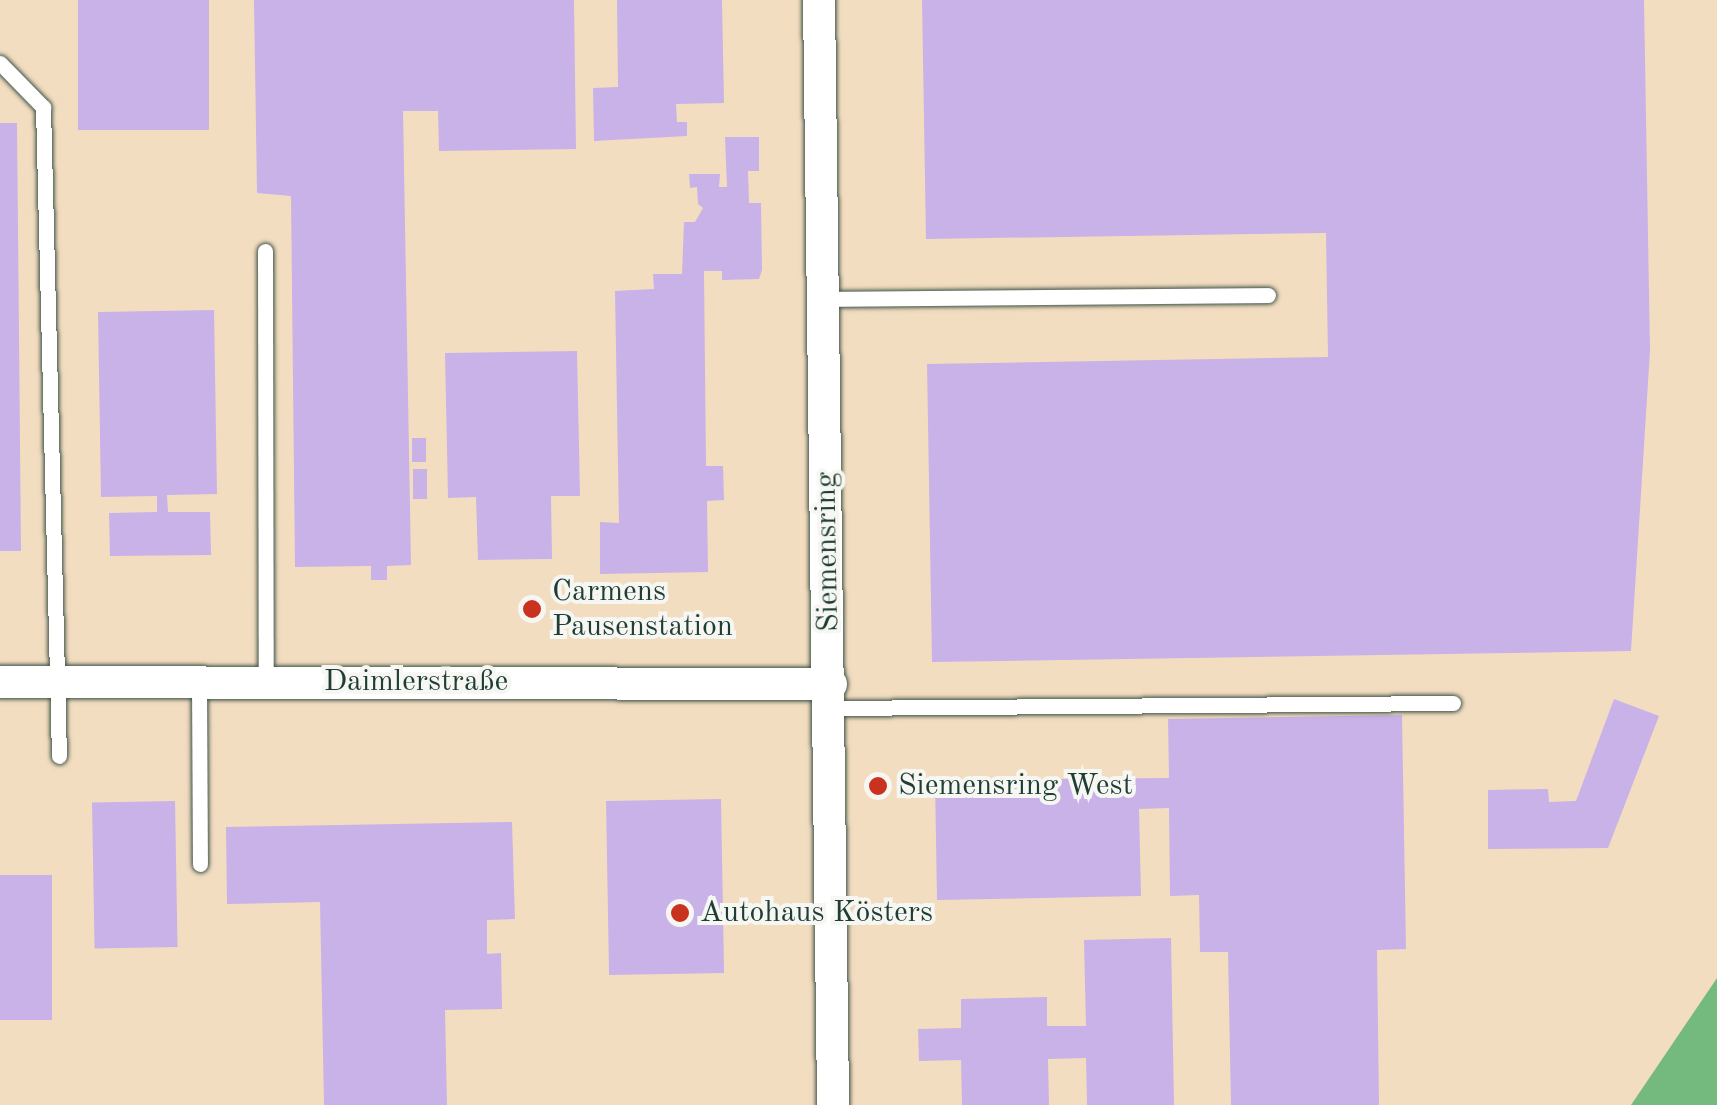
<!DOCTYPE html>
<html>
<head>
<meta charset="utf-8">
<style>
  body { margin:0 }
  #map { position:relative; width:1717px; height:1105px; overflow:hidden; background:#f3ddc0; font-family:"Old Standard TT",serif }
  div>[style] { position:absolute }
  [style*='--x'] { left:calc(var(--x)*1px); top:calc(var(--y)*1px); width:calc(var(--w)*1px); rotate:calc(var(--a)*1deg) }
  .forest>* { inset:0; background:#74b97d }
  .building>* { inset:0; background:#c8b2e7; transform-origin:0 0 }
  .roads { filter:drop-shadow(0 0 2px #3f5549) drop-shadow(0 0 2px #3f5549) }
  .service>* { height:15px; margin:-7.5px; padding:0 7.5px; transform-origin:7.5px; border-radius:7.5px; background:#fff }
  .minor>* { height:32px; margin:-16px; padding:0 16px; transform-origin:16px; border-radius:16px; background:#fff }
  .dots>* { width:28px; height:28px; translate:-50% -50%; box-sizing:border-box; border:5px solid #f6f6f2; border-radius:50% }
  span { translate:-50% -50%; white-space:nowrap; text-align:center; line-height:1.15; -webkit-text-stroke:8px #f6f6f2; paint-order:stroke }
  .street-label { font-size:30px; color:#1f3d34 }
  .poi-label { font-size:30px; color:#1f3d34 }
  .left { translate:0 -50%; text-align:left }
</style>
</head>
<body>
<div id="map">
  <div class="forest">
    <i style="clip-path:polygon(1717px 978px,1717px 1105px,1631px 1105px)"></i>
  </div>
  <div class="building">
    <i style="left:78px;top:0;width:131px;height:130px"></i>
    <i style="clip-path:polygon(254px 0,574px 0,576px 149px,439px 151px,438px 111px,403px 111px,411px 565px,387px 566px,387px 580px,371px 580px,371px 566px,295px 567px,291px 196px,257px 193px)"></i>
    <i style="clip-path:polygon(617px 0,722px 0,724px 103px,676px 104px,677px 122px,687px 122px,687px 136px,594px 141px,593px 88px,618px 87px)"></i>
    <i style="clip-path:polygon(922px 0,1644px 0,1650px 351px,1631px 651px,932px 662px,927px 364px,1328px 357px,1326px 233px,926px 239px)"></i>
    <i style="clip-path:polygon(0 123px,17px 123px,21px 551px,0 551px)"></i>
    <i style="clip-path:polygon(725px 137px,759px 137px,759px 171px,748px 171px,749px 203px,761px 203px,762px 270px,759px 279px,722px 280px,722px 271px,704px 271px,706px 466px,723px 466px,724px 500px,707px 501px,708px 572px,600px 574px,600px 522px,619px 523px,615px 291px,654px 289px,653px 274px,682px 274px,684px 222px,695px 222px,703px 208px,698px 204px,697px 187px,690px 188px,689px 174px,720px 174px,719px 187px,727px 187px)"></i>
    <i style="clip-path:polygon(214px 310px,217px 494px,167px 495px,168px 512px,210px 512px,211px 555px,110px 556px,109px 513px,157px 512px,157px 496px,101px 497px,98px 312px)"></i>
    <i style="clip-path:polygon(577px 351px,580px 496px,551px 496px,552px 559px,478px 560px,476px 497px,448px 498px,445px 353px)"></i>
    <i style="left:412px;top:438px;width:14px;height:24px"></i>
    <i style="left:413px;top:469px;width:14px;height:30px"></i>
    <i style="clip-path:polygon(1614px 699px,1659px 716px,1608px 848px,1488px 849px,1488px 790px,1548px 789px,1549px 802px,1576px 801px)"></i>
    <i style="clip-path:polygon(1402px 715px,1406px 949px,1377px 950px,1379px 1105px,1231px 1105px,1228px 952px,1200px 952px,1199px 895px,1170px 896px,1169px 808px,1139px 809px,1141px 896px,937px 900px,935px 780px,1169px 778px,1168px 719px)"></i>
    <i style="left:721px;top:799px;width:174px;height:115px;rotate:89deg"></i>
    <i style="left:175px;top:801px;width:146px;height:83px;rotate:89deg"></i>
    <i style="clip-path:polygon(512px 822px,515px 919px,487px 920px,487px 954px,501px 953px,502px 1009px,445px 1010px,447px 1105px,324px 1105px,320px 902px,227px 904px,226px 827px)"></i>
    <i style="left:0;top:875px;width:52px;height:145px"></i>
    <i style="clip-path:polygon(1171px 938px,1174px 1105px,1087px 1105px,1086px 1058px,1048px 1059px,1049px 1105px,962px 1105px,961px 1060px,919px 1061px,918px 1029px,961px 1028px,961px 999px,1047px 997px,1047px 1026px,1086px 1026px,1084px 940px)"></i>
  </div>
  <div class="roads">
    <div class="service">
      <i style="--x:0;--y:63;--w:62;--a:45.7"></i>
      <i style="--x:43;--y:107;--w:649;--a:88.59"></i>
      <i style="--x:265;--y:251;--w:430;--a:89.9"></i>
      <i style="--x:822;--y:299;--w:446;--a:-0.5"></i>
      <i style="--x:199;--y:681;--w:183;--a:89.7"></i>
      <i style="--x:831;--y:708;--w:622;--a:-0.46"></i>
    </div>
    <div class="minor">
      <i style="--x:819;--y:0;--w:1105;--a:89.27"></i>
      <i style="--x:0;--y:682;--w:831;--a:0.14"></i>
    </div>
  </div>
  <div class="dots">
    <i style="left:532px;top:609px;background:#c8321e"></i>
    <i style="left:878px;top:786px;background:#c8321e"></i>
    <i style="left:680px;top:913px;background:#c8321e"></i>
  </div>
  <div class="street-label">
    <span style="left:828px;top:552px;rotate:-91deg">Siemensring</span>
    <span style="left:416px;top:682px">Daimlerstraße</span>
  </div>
  <div class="poi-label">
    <span class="left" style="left:552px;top:609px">Carmens<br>Pausenstation</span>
    <span class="left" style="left:898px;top:786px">Siemensring West</span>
    <span class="left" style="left:700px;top:913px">Autohaus Kösters</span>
  </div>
</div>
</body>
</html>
